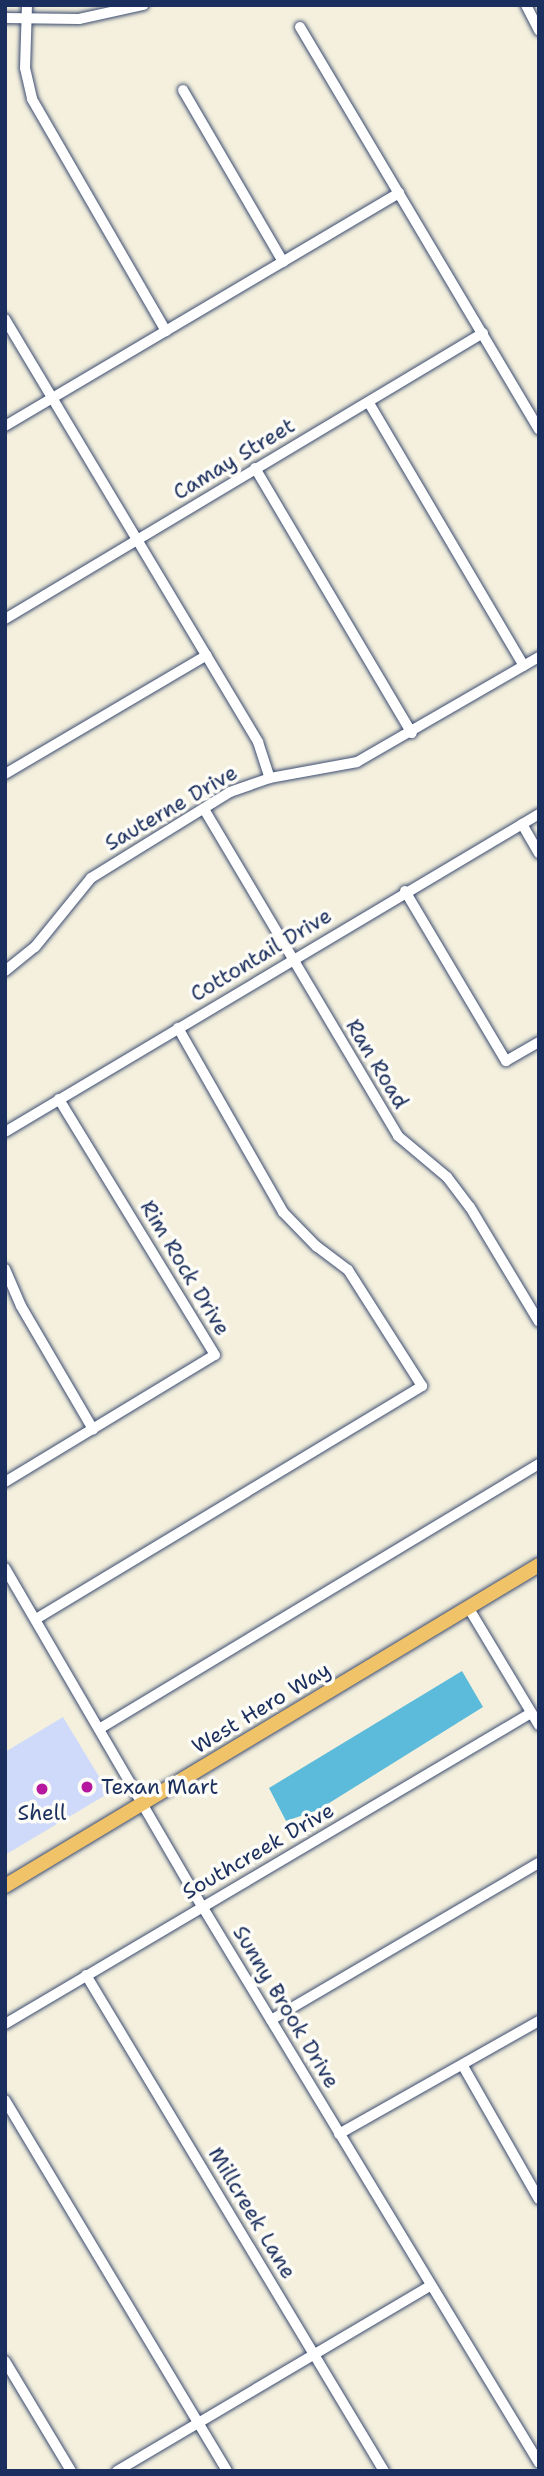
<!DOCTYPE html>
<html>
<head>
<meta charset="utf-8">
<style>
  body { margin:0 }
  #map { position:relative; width:544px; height:2476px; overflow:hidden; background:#f4f0dd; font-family:"Shantell Sans",sans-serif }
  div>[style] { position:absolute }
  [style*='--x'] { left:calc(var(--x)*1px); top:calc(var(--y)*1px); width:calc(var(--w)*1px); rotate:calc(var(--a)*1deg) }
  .built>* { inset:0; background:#cfdafa }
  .water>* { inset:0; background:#5cbada }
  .roads { filter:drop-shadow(0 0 2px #3c4c71) drop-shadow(0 0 2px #3c4c71) }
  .minor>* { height:10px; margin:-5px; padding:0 5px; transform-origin:5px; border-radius:5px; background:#fff }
  .major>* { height:14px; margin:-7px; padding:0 7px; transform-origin:7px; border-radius:7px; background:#f0c369 }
  .dots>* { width:19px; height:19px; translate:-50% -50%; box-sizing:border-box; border:4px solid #fdfcf7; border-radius:50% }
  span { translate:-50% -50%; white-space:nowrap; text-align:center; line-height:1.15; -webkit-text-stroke:7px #fdfcf7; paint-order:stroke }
  .street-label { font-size:21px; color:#1b2f5e }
  .poi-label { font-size:21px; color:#1b2f5e }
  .left { translate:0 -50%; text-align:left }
  .frame { position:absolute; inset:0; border:7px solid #1b2f5e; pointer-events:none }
</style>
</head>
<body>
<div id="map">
  <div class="built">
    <i style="clip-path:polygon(63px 1717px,109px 1793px,5px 1855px,5px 1752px)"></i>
  </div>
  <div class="water">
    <i style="clip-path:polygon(462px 1671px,483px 1707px,318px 1810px,286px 1821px,269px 1788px)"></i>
  </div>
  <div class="roads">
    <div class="minor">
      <i style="--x:27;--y:5;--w:63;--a:91.8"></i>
      <i style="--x:25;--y:68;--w:32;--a:77"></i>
      <i style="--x:32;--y:99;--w:268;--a:60"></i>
      <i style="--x:526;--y:5;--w:29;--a:63"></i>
      <i style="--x:5;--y:18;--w:74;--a:0.8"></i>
      <i style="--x:79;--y:19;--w:66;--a:-12.3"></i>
      <i style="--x:300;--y:27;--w:468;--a:59.3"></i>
      <i style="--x:183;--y:90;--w:199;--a:59.8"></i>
      <i style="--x:5;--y:319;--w:493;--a:59.1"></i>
      <i style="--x:258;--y:742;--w:38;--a:72"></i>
      <i style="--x:369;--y:403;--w:305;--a:59.5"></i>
      <i style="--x:5;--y:426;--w:458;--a:-30.6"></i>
      <i style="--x:255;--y:468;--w:308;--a:59.4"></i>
      <i style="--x:5;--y:619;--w:557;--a:-30.89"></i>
      <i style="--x:5;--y:774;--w:234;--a:-30.5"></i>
      <i style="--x:204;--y:809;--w:380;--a:59.3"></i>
      <i style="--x:398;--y:1136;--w:64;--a:39.9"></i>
      <i style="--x:447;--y:1177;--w:38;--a:53"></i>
      <i style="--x:470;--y:1207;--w:134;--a:59"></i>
      <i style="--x:522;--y:824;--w:34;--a:60"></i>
      <i style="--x:405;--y:891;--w:198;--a:59.3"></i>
      <i style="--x:506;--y:1061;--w:38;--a:-30"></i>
      <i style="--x:5;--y:971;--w:38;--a:-39"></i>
      <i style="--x:35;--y:947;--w:89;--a:-50.9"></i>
      <i style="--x:91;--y:878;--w:163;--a:-31.7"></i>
      <i style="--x:230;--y:792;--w:42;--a:-19.3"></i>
      <i style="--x:270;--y:778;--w:88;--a:-10.4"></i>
      <i style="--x:357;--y:762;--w:210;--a:-30"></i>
      <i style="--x:5;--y:1132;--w:622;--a:-30.77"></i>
      <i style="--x:5;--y:1269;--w:40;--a:66.6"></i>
      <i style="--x:21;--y:1306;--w:143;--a:59.7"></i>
      <i style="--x:5;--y:1482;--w:245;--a:-31.2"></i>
      <i style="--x:215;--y:1355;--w:300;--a:-121.4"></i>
      <i style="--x:5;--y:1568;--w:391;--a:59.8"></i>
      <i style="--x:202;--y:1906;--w:651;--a:58.82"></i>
      <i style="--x:468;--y:1607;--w:138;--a:59"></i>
      <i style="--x:36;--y:1619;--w:451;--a:-31.1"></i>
      <i style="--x:422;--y:1386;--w:138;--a:-122.5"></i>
      <i style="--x:348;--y:1270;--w:39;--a:-143"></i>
      <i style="--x:317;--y:1247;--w:49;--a:-134.2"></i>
      <i style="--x:283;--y:1212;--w:212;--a:-119.7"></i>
      <i style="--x:99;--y:1729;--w:514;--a:-31.06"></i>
      <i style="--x:86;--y:1975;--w:579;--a:59"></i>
      <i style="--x:271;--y:2020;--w:311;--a:-30.4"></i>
      <i style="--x:5;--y:2024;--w:611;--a:-30.59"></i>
      <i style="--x:463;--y:2066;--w:153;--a:60.3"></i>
      <i style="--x:5;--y:2100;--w:432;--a:59.1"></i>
      <i style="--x:339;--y:2134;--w:230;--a:-29.5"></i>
      <i style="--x:5;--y:2361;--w:128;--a:59"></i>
      <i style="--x:117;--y:2471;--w:364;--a:-30.6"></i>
    </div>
    <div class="major">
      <i style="--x:5;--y:1886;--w:623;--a:-31.01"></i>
    </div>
  </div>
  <div class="dots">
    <i style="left:87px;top:1787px;background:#b5179e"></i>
    <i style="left:42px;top:1789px;background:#b5179e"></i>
  </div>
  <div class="street-label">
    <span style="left:234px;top:459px;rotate:-31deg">Camay Street</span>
    <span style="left:171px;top:808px;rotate:-30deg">Sauterne Drive</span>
    <span style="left:261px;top:955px;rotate:-31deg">Cottontail Drive</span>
    <span style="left:377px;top:1064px;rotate:59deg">Ran Road</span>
    <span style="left:185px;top:1268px;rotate:59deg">Rim Rock Drive</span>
    <span style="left:261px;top:1708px;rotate:-31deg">West Hero Way</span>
    <span style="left:258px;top:1851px;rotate:-30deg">Southcreek Drive</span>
    <span style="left:286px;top:2007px;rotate:59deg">Sunny Brook Drive</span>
    <span style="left:252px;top:2213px;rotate:59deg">Millcreek Lane</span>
  </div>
  <div class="poi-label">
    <span class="left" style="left:101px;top:1787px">Texan Mart</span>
    <span style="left:42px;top:1813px">Shell</span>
  </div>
  <div class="frame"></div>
</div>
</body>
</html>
